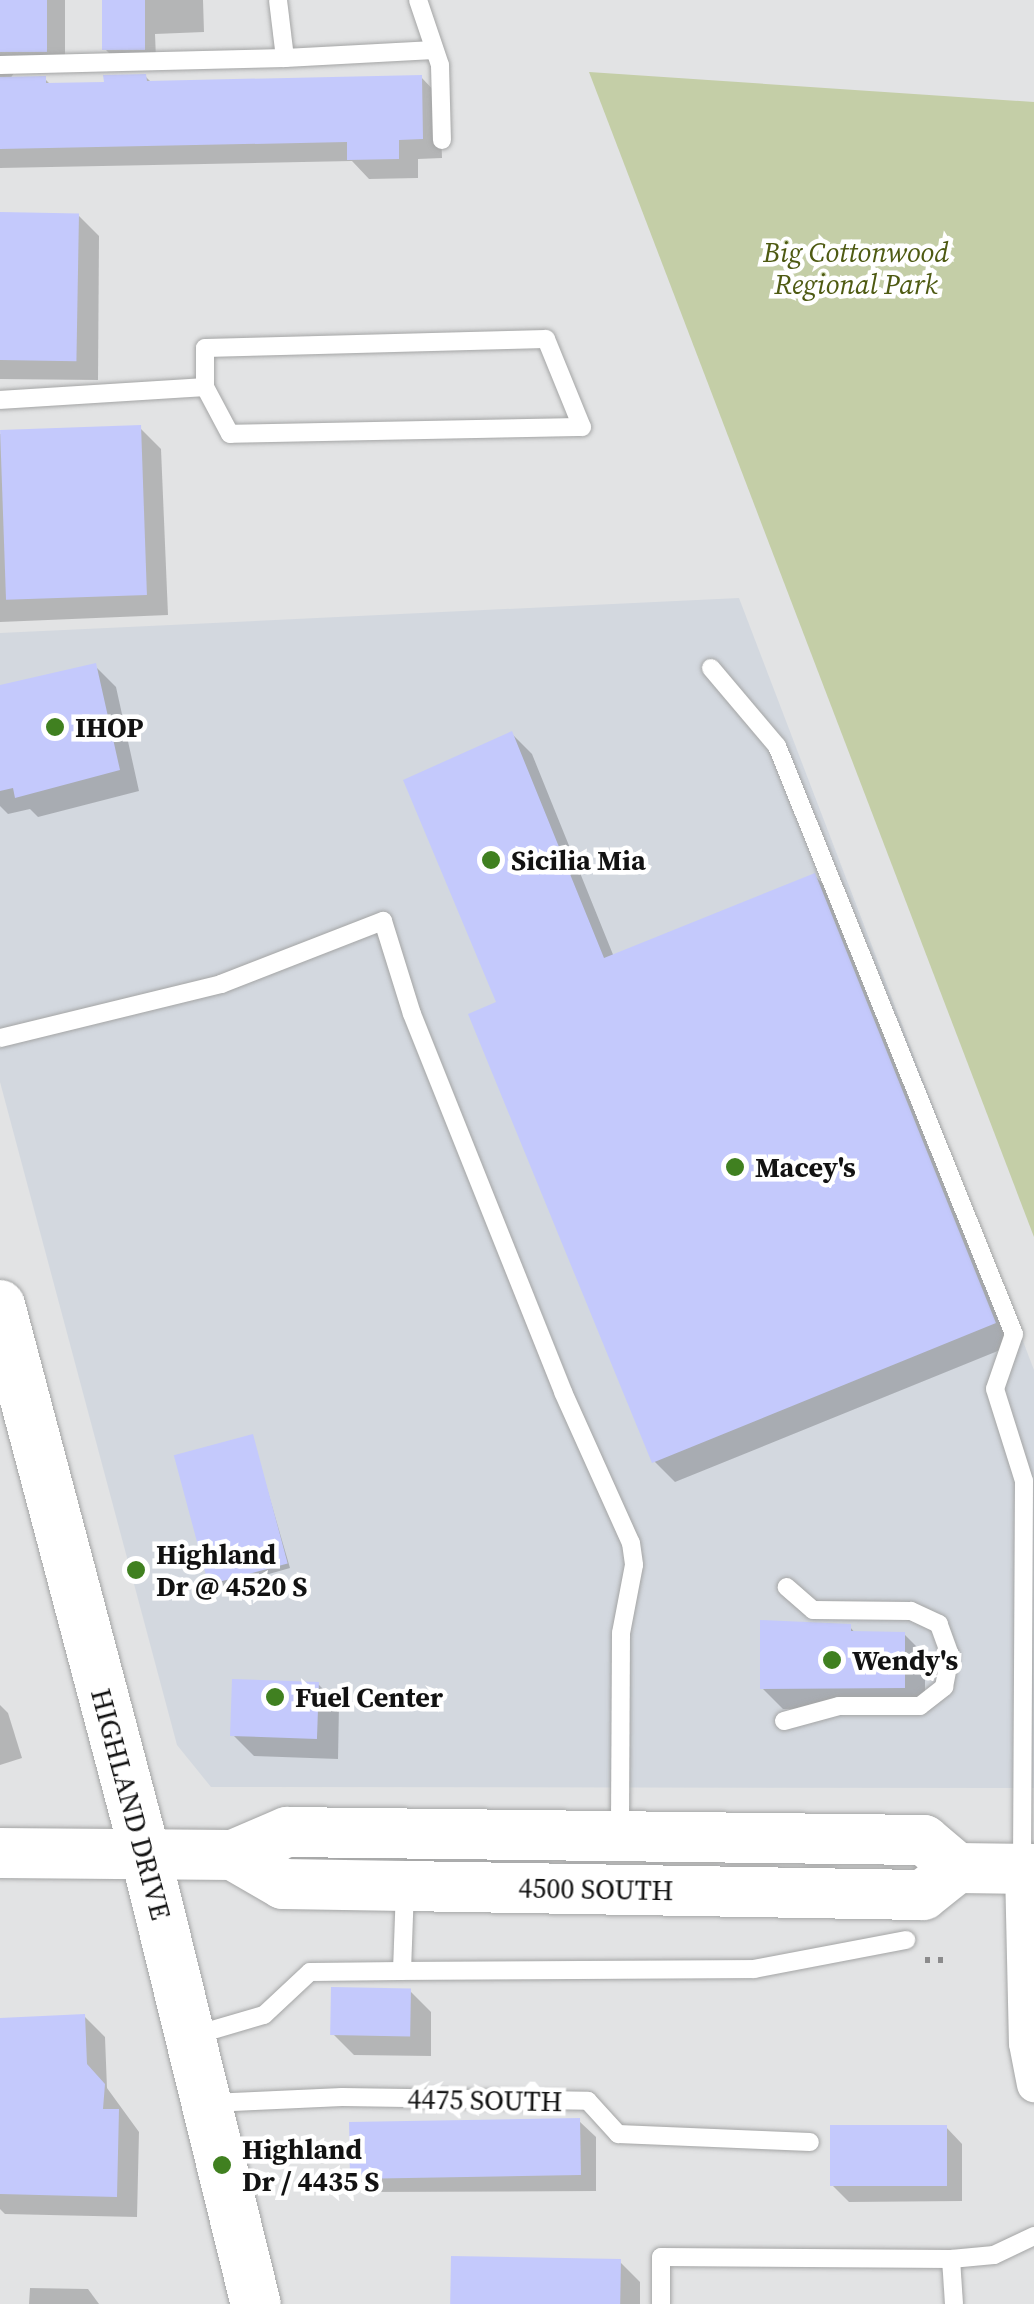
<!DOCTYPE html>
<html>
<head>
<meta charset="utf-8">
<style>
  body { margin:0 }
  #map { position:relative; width:1034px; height:2304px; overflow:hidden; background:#e2e3e4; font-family:"Source Serif 4",serif }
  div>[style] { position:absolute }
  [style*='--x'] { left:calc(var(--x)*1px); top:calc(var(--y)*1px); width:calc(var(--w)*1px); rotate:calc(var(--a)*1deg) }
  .built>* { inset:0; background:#d3d8df }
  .green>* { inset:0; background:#c4cea7 }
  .shadow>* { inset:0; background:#0003 }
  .building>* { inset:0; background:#c4c9fc; transform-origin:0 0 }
  .path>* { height:6px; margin-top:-3px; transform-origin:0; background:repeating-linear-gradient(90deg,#8b8b8c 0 5px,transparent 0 13px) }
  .roads { filter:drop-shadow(0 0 2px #a4a5a5) drop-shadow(0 0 2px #a4a5a5) }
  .service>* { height:18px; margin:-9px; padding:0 9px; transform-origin:9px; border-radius:9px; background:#fff }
  .minor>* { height:35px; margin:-17.5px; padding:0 17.5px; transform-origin:17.5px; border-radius:17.5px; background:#fff }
  .secondary>* { height:50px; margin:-25px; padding:0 25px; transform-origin:25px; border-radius:25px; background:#fff }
  .dots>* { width:28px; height:28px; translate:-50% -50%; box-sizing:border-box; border:5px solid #fff; border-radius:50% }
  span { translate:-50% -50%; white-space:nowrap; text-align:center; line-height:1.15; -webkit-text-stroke:9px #fff; paint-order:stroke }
  .park-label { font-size:28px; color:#4e5a12; font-style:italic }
  .poi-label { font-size:28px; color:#121212; font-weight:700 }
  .left { translate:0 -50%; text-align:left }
  .street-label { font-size:28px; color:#121212 }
</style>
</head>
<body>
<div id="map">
  <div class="built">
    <i style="clip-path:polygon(739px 598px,1034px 1370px,1034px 1788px,211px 1787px,177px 1745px,0 1082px,0 633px)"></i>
  </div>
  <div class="green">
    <i style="clip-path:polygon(589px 72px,1034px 102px,1034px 1237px)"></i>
  </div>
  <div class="shadow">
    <i style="clip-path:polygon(0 0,65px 0,65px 70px,14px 73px,10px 79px,45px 79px,52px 86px,106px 84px,145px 76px,152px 83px,421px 77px,440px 97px,442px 158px,418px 159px,418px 178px,369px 179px,352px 161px,0 168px)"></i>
    <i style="clip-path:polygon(105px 0,203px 0,204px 32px,155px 34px,156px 59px,116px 60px,105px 49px)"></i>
    <i style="clip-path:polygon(0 215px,78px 215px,99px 236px,98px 380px,0 379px)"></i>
    <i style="clip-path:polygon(140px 428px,161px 449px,168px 615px,0 622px,0 434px)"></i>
    <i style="clip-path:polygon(95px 666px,116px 687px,139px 791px,38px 817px,30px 809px,8px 814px,0 806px,0 687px)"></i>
    <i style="clip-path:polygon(512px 734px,532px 754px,614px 957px,814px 875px,835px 896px,1015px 1344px,675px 1482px,654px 1461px,499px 1004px)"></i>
    <i style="clip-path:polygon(252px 1437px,290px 1568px,216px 1589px,211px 1584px)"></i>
    <i style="clip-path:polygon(850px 1627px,856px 1634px,904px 1634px,925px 1655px,925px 1708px,783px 1709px,762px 1688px)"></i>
    <i style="clip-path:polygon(318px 1684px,339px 1705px,338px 1759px,254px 1756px,233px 1735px)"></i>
    <i style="clip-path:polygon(0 1705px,8px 1713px,22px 1758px,0 1765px)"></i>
    <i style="clip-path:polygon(410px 1991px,431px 2012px,431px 2056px,354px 2055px,333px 2034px)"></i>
    <i style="clip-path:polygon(84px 2016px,105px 2037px,107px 2088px,139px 2132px,137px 2217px,5px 2214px,0 2209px,0 2020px)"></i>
    <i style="clip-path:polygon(579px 2121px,596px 2137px,596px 2191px,368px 2192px,352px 2175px)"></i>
    <i style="clip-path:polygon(946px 2127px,962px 2144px,962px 2201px,849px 2202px,833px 2186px)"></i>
    <i style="clip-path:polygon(619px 2261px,640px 2282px,640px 2304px,453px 2304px)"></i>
    <i style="clip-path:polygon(30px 2288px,88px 2289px,99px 2304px,29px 2304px)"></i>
  </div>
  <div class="building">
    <i style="left:0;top:0;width:47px;height:52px"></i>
    <i style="left:102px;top:0;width:43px;height:50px"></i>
    <i style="clip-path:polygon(146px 74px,147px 81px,422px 75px,423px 139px,399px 140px,399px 159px,347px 160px,347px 142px,0 149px,0 77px,46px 76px,46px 83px,104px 82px,103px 75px)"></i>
    <i style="left:0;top:212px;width:79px;height:148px;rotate:1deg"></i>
    <i style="left:141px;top:425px;width:170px;height:141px;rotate:88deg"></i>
    <i style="clip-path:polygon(96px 663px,120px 770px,15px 798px,13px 788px,0 791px,0 685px)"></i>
    <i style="clip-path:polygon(512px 731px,604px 958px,815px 873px,996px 1323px,652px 1463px,468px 1014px,496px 1002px,403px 780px)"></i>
    <i style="left:253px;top:1434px;width:134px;height:82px;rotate:75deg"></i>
    <i style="clip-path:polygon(760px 1620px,851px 1624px,851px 1631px,905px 1632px,905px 1688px,760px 1689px)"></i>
    <i style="left:232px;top:1679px;width:87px;height:57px;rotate:2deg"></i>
    <i style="left:331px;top:1987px;width:80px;height:48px;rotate:1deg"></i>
    <i style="clip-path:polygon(85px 2014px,87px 2064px,105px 2084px,103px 2109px,119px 2109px,117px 2197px,0 2194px,0 2018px)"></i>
    <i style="left:580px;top:2118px;width:57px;height:231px;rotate:89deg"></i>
    <i style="left:947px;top:2125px;width:61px;height:117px;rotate:90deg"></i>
    <i style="left:451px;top:2256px;width:170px;height:48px;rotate:1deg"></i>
  </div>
  <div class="path">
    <i style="--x:925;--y:1960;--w:24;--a:0"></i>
  </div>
  <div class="roads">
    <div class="service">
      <i style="--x:418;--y:0;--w:69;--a:71.3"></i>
      <i style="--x:440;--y:65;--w:75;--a:88.5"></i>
      <i style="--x:285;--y:58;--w:149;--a:-3.1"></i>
      <i style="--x:0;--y:65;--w:285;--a:-1.4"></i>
      <i style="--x:285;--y:58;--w:58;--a:-96.9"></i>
      <i style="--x:546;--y:339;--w:95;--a:67.8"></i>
      <i style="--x:582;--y:427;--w:352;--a:178.9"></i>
      <i style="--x:230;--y:434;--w:53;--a:-118"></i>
      <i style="--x:205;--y:387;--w:39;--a:-90"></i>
      <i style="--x:205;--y:348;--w:341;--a:-1.5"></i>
      <i style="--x:0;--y:400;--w:205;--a:-3.6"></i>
      <i style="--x:711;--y:668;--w:102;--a:49.8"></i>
      <i style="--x:777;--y:746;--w:634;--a:68.05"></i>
      <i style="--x:1014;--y:1334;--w:58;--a:109.1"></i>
      <i style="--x:995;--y:1389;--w:96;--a:72.5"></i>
      <i style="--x:1024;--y:1481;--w:387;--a:90.3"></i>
      <i style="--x:0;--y:1038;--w:228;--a:-13.7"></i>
      <i style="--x:221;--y:984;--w:174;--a:-21.3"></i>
      <i style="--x:383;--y:921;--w:97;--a:72.7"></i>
      <i style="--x:412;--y:1014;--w:407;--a:68.2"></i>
      <i style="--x:563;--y:1392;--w:166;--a:65.8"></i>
      <i style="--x:631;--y:1543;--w:22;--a:82"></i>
      <i style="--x:634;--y:1565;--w:69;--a:100.8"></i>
      <i style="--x:621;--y:1633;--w:202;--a:90.3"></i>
      <i style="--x:784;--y:1721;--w:57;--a:-15.3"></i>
      <i style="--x:839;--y:1706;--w:81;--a:0"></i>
      <i style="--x:920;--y:1706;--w:31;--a:-38"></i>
      <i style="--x:944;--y:1687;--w:33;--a:-79"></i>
      <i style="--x:950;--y:1655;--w:33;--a:-110"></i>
      <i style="--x:939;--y:1624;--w:31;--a:-155"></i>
      <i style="--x:911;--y:1611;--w:98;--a:-179.4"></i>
      <i style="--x:813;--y:1610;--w:35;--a:-139"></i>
      <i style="--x:405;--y:1889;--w:82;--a:92.1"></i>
      <i style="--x:402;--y:1971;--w:352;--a:-0.3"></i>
      <i style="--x:754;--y:1969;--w:155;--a:-10.8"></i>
      <i style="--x:192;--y:2036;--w:75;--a:-16.3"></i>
      <i style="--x:264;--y:2015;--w:63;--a:-43.1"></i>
      <i style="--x:310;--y:1972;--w:92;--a:-0.6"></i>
      <i style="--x:211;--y:2103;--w:131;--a:-2.6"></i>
      <i style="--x:342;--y:2097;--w:246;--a:0.9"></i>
      <i style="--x:588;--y:2101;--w:45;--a:47.7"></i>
      <i style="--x:618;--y:2134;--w:192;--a:2.4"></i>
      <i style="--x:951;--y:2259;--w:45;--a:86.2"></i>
      <i style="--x:661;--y:2304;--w:47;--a:-90"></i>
      <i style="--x:661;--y:2257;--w:290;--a:0.4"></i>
      <i style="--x:951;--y:2259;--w:43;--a:-5.3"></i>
      <i style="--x:994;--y:2255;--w:44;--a:-25.4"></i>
    </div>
    <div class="minor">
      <i style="--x:1022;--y:1869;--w:174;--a:88.7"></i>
      <i style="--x:1026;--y:2043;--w:42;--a:79"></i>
    </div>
    <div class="secondary">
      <i style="--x:0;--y:1305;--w:567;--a:75.18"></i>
      <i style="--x:145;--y:1853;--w:464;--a:76.2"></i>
      <i style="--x:0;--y:1853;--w:233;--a:0.5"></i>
      <i style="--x:233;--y:1855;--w:59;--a:-23.1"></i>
      <i style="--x:287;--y:1832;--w:637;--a:0.72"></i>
      <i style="--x:924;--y:1840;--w:43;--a:40.3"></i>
      <i style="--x:957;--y:1868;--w:77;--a:0.7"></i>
      <i style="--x:233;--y:1855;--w:58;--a:30.1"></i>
      <i style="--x:283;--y:1884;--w:122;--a:0.9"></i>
      <i style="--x:405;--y:1886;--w:518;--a:1"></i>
      <i style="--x:923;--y:1895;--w:43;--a:-38.5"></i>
    </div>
  </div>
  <div class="dots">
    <i style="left:55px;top:727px;background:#408020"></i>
    <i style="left:491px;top:860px;background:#408020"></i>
    <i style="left:735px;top:1167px;background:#408020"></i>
    <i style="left:136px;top:1570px;background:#408020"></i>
    <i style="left:832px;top:1660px;background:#408020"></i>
    <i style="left:275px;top:1697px;background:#408020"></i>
    <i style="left:222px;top:2165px;background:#408020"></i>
  </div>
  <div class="park-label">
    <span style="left:856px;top:268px">Big Cottonwood<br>Regional Park</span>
  </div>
  <div class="poi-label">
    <span class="left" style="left:75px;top:727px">IHOP</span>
    <span class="left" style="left:511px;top:860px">Sicilia Mia</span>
    <span class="left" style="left:755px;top:1167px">Macey's</span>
    <span class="left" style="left:156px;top:1570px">Highland<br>Dr @ 4520 S</span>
    <span class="left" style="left:852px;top:1660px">Wendy's</span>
    <span class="left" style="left:295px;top:1697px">Fuel Center</span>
    <span class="left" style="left:242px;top:2165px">Highland<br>Dr / 4435 S</span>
  </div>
  <div class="street-label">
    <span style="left:131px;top:1804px;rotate:75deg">HIGHLAND DRIVE</span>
    <span style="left:596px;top:1889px;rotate:1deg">4500 SOUTH</span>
    <span style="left:485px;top:2100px;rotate:1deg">4475 SOUTH</span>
  </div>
</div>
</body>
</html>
